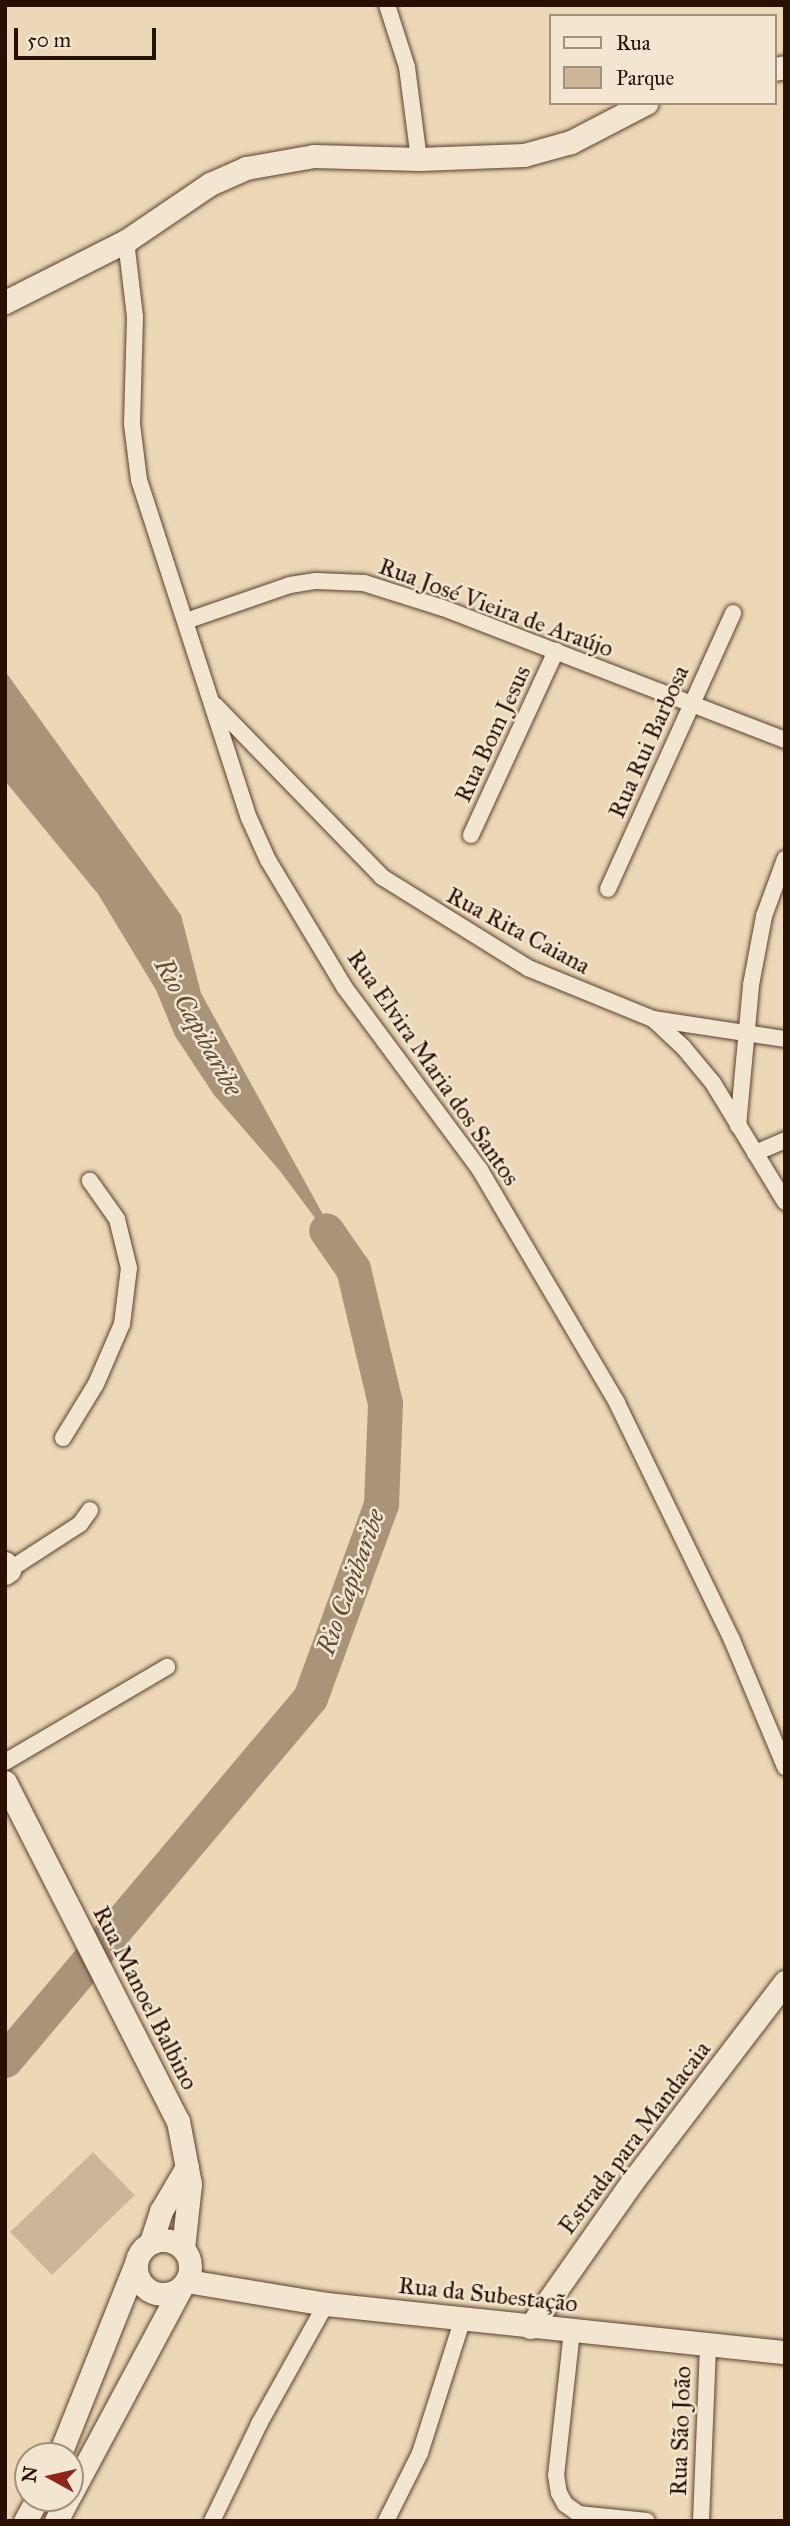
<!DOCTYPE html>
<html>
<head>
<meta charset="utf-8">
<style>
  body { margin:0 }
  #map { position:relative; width:790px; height:2526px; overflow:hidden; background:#ecd8b7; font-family:"IM FELL Great Primer",serif }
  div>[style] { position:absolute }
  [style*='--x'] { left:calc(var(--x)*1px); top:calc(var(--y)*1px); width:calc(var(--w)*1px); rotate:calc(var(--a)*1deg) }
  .green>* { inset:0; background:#cbb698; transform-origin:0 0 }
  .water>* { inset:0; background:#aa9479 }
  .river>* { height:35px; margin:-17.5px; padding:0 17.5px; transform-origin:17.5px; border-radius:17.5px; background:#aa9479 }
  .roads { filter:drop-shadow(0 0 2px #5a412e) drop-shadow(0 0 2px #5a412e) }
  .street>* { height:16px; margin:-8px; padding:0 8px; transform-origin:8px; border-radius:8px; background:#f3e6d0 }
  .secondary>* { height:23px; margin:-11.5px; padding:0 11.5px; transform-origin:11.5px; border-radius:11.5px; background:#f3e6d0 }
  .secondary>.ring { margin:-11.5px; padding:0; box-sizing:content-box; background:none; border:23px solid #f3e6d0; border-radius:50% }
  span { translate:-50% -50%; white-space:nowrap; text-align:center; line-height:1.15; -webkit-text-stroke:5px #f3e6d0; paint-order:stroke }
  .street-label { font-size:24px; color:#290f00 }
  .water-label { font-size:26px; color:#634b36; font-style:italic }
  .frame { position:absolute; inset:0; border:7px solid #290f00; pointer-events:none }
  .legend { position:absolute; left:549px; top:14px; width:228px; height:91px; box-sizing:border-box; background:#f3e6d0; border:2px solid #a2907d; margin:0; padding:9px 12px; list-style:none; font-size:21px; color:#290f00 }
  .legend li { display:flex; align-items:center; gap:14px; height:35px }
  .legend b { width:35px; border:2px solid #a2907d }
  .north { position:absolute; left:14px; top:2442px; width:70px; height:70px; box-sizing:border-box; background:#f3e6d0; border:2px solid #a2907d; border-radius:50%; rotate:278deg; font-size:19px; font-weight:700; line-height:28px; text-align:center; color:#290f00 }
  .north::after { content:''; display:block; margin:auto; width:24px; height:32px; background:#8f2418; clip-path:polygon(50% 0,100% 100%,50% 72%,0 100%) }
  .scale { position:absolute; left:14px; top:28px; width:142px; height:32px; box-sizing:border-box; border:4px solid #290f00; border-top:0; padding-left:9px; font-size:21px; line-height:24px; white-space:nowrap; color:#290f00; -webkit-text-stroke:5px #f3e6d0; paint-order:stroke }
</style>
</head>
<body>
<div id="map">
  <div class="green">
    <i style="left:93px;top:2152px;width:60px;height:115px;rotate:46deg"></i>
  </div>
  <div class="water">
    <i style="clip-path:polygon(5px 671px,181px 915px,201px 993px,353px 1269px,280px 1171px,214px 1095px,175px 1036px,156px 990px,98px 894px,5px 781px)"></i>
  </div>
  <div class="river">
    <i style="--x:5;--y:2060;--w:473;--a:-49.9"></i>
    <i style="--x:310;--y:1698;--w:207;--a:-69.9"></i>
    <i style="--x:381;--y:1504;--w:101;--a:-87.7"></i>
    <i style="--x:385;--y:1403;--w:138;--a:-103.4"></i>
    <i style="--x:353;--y:1269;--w:47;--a:-124.7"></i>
  </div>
  <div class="roads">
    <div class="street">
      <i style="--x:387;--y:5;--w:65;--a:72.1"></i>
      <i style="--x:407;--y:67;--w:93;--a:82.6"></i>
      <i style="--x:126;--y:241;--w:77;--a:83.2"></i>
      <i style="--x:135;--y:317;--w:107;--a:91.6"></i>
      <i style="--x:132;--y:424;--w:56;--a:82.9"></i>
      <i style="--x:139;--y:480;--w:355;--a:72"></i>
      <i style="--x:249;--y:818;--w:46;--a:65.7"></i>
      <i style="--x:268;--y:860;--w:149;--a:59"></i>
      <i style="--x:345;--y:988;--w:227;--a:53.4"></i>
      <i style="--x:480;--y:1170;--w:270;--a:59.5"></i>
      <i style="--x:617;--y:1403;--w:263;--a:64.1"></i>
      <i style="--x:732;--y:1640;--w:138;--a:67.3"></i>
      <i style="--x:186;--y:621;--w:110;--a:-19.1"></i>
      <i style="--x:290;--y:585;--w:26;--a:-9"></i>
      <i style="--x:316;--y:581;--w:48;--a:2.4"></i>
      <i style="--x:364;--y:583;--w:83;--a:17.6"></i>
      <i style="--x:443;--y:608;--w:367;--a:21.1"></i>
      <i style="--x:215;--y:705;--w:240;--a:45.8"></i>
      <i style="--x:382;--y:877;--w:172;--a:31.9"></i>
      <i style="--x:528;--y:968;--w:135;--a:22.2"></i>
      <i style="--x:653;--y:1019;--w:42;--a:43.1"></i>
      <i style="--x:684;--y:1048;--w:45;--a:50.4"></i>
      <i style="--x:713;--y:1083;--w:139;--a:58.8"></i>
      <i style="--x:471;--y:835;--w:203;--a:-65.2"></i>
      <i style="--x:608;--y:889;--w:303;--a:-65.6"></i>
      <i style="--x:653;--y:1019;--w:134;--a:8.6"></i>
      <i style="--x:738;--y:1126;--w:142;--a:-84.7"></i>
      <i style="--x:751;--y:985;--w:70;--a:-79.3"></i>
      <i style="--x:764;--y:916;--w:61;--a:-69.8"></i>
      <i style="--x:755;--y:1153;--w:33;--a:-23"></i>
      <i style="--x:63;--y:1438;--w:63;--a:-58.6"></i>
      <i style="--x:96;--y:1384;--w:65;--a:-66.6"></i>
      <i style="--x:122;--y:1324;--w:56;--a:-82.9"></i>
      <i style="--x:129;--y:1268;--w:50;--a:-103.8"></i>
      <i style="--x:117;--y:1219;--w:47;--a:-125.4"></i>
      <i style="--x:9;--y:1570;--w:85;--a:-32.9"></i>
      <i style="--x:80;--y:1524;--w:17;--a:-54"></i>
      <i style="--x:5;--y:1762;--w:188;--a:-30.4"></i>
      <i style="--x:572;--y:2331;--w:145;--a:96.3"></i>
      <i style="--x:556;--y:2475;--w:18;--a:81"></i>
      <i style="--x:559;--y:2493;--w:13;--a:61"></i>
      <i style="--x:565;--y:2504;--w:17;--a:36"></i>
      <i style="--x:579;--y:2514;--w:68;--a:5.9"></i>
      <i style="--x:212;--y:2521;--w:108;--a:-64.1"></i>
      <i style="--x:259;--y:2424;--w:137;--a:-60.8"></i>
      <i style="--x:386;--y:2521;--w:76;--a:-63.4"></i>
      <i style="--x:420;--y:2453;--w:142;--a:-72.3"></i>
      <i style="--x:701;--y:2521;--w:177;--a:-87.7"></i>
    </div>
    <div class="secondary">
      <i style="--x:774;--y:69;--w:11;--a:-10"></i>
      <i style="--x:5;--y:302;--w:136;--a:-26.8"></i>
      <i style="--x:126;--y:241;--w:102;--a:-34.2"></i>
      <i style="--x:210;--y:184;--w:39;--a:-24"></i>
      <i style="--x:246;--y:168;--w:69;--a:-10"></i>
      <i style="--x:314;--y:156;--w:105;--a:1.6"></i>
      <i style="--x:419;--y:159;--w:105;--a:-2.2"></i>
      <i style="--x:524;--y:155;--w:49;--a:-15.5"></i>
      <i style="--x:571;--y:142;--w:85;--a:-27.5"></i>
      <i style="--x:5;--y:1563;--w:8;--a:60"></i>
      <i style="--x:9;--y:1570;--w:5;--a:143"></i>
      <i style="--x:5;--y:1782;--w:381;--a:63"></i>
      <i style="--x:178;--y:2121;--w:64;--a:79.2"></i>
      <i style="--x:190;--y:2184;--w:64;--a:96.2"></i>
      <i class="ring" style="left:136px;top:2240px;width:31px;height:31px"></i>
      <i style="--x:151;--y:2242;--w:33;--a:-72"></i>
      <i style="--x:161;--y:2211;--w:51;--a:-59.4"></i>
      <i style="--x:187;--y:2281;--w:141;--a:9.4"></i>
      <i style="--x:326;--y:2304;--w:462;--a:6"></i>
      <i style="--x:530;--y:2327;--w:177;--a:-54.9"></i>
      <i style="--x:632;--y:2182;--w:252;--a:-52.6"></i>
      <i style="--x:59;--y:2456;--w:208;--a:-68.2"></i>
      <i style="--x:70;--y:2495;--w:235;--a:-61.8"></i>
      <i style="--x:25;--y:2521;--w:26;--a:-61"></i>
      <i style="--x:56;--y:2521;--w:26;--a:-62"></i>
    </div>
  </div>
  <div class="street-label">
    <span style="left:496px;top:608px;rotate:20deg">Rua José Vieira de Araújo</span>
    <span style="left:493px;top:734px;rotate:-65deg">Rua Bom Jesus</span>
    <span style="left:649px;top:742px;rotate:-66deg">Rua Rui Barbosa</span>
    <span style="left:518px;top:931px;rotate:28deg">Rua Rita Caiana</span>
    <span style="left:433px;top:1068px;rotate:55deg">Rua Elvira Maria dos Santos</span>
    <span style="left:145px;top:1998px;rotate:63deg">Rua Manoel Balbino</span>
    <span style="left:635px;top:2138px;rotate:-53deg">Estrada para Mandacaia</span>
    <span style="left:488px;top:2295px;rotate:6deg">Rua da Subestação</span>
    <span style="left:681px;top:2431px;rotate:-88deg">Rua São João</span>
  </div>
  <div class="water-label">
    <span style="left:198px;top:1027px;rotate:61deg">Rio Capibaribe</span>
    <span style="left:351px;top:1582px;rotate:-70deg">Rio Capibaribe</span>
  </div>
  <div class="frame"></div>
  <ul class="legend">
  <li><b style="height:9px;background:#f3e6d0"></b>Rua</li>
  <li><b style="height:19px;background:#cbb698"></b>Parque</li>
  </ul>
  <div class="north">N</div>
  <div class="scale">50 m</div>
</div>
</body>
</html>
